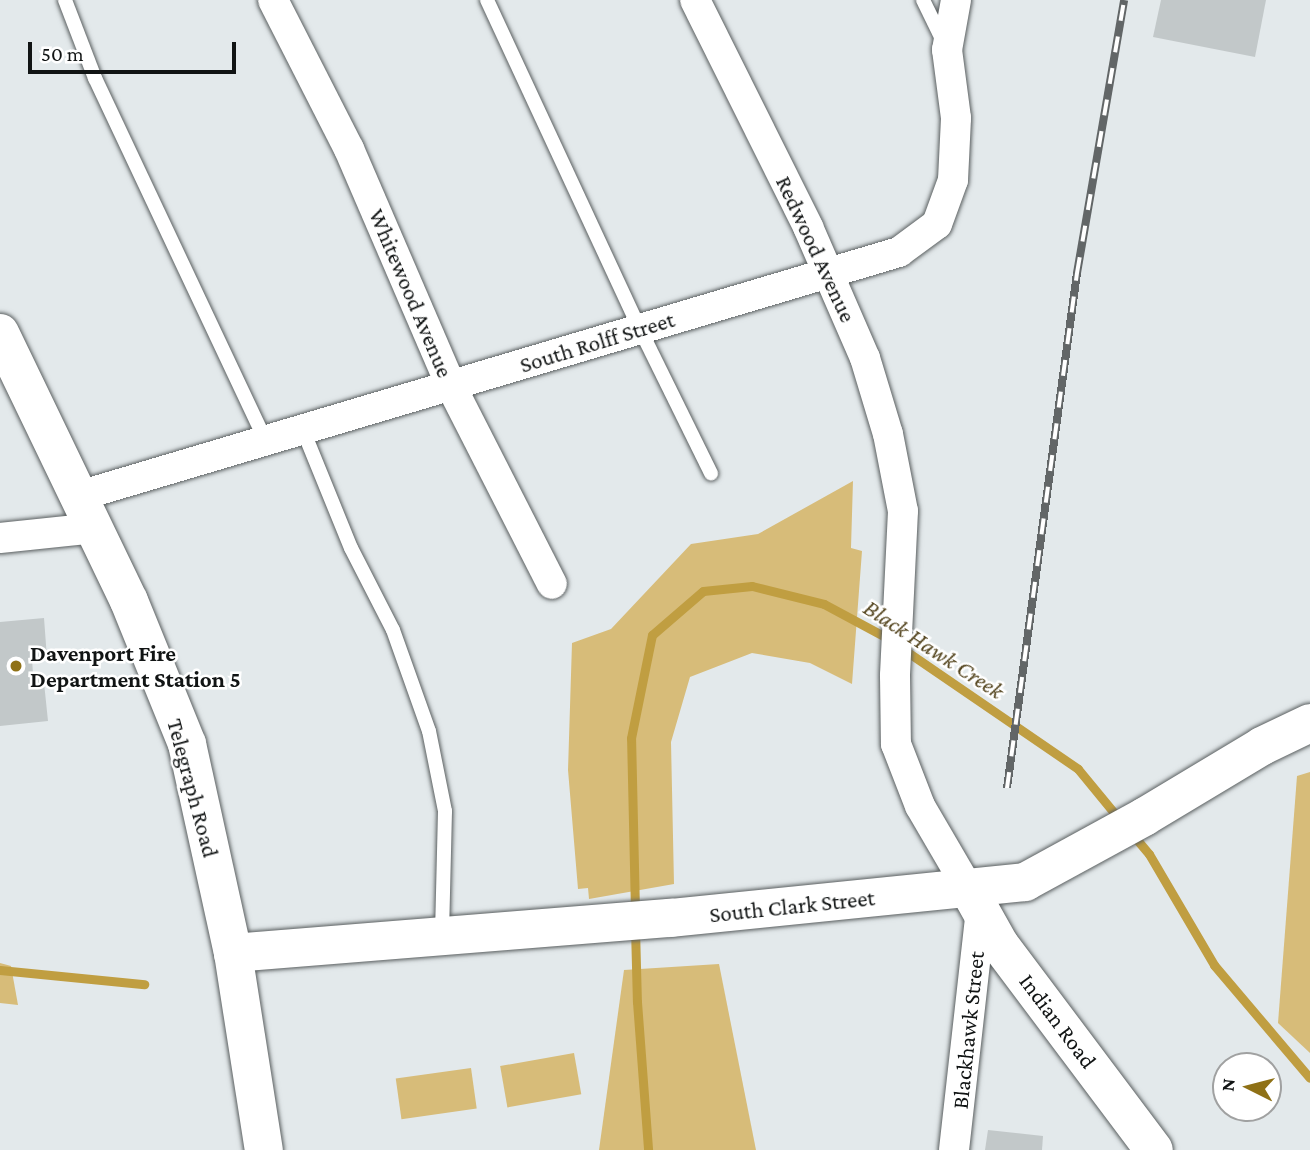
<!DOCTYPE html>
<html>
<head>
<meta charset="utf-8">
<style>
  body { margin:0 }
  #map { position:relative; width:1310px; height:1150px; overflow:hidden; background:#e3e9eb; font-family:"Crimson Pro",serif }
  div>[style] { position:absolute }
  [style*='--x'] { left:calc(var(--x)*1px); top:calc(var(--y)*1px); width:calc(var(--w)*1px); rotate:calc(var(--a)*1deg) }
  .green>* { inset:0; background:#d7bc79; transform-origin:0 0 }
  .stream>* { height:9px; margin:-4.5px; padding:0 4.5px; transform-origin:4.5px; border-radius:4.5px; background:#c09e41 }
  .building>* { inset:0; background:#c2c8c9 }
  .roads { filter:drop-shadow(0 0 2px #5a5f60) drop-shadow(0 0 2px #5a5f60) }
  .lane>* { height:14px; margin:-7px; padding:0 7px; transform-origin:7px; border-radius:7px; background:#fff }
  .street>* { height:30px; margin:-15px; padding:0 15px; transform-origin:15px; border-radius:15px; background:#fff }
  .secondary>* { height:38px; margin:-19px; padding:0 19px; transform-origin:19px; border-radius:19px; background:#fff }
  .rail>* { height:8px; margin-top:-4px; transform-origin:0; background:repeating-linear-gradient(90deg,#fff 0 16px,#626667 0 32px); box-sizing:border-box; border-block:2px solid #626667 }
  .dots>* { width:19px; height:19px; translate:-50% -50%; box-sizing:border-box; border:4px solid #fff; border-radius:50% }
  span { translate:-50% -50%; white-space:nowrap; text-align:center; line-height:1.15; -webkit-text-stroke:5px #fff; paint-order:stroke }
  .street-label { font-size:23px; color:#111414 }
  .poi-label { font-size:23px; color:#111414; font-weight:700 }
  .left { translate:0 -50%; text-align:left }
  .water-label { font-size:24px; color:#554620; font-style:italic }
  .north { position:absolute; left:1212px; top:1052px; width:70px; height:70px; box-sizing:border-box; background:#fff; border:2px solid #a0a1a1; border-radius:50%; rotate:276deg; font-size:19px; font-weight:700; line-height:28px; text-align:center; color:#111414 }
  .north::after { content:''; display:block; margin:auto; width:24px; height:32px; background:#8f7116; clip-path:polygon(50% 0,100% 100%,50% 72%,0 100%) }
  .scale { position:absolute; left:28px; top:42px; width:208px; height:32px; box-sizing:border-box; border:4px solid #111414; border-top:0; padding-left:9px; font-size:21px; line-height:24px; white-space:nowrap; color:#111414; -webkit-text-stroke:5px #fff; paint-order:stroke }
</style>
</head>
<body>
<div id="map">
  <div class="green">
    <i style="clip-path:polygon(853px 481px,851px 548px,862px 551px,852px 684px,810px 663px,752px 653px,690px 677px,671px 742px,674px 884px,589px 899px,588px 888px,578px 889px,568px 770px,572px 643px,611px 629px,691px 544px,758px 534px)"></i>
    <i style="clip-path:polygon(1310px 772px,1310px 1053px,1278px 1023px,1297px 776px)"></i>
    <i style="clip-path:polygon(0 963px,11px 966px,18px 1005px,0 1003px)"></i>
    <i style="clip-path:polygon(719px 964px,756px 1150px,599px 1150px,624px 970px)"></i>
    <i style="left:574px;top:1053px;width:42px;height:75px;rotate:80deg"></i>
    <i style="left:471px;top:1068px;width:41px;height:76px;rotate:82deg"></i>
  </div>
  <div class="stream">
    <i style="--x:903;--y:649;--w:212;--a:34.4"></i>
    <i style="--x:1078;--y:769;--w:65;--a:50.6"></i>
    <i style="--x:1133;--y:835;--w:25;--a:50"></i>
    <i style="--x:1149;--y:854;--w:129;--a:59.6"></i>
    <i style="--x:1214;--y:965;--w:148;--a:49.7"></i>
    <i style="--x:635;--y:911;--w:173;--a:-91.3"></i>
    <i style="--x:631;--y:738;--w:105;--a:-78.5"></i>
    <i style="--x:652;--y:635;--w:67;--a:-40.8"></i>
    <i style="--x:703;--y:591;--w:49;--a:-5.8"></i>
    <i style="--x:752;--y:586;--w:74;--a:14"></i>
    <i style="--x:824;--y:604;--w:74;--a:28.3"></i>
    <i style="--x:635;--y:928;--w:74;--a:88.5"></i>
    <i style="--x:637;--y:1002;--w:148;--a:85.7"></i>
    <i style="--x:0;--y:970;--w:145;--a:5.6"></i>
  </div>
  <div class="building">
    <i style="clip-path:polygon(1161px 0,1266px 0,1255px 57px,1153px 37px)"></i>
    <i style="clip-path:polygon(44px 618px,47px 658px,32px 659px,33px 674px,43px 673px,48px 721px,0 726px,0 622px)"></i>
    <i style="clip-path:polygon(988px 1130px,1043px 1136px,1042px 1150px,985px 1150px)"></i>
  </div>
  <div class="roads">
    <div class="lane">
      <i style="--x:65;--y:0;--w:84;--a:69"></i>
      <i style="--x:95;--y:78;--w:401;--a:64.8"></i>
      <i style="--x:487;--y:0;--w:363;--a:65.1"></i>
      <i style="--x:640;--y:329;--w:161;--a:63.8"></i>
      <i style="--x:923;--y:0;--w:48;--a:64"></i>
      <i style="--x:303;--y:430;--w:127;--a:67.9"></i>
      <i style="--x:351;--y:548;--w:92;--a:62.9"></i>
      <i style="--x:393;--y:630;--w:107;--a:70.4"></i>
      <i style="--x:429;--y:731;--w:82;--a:78.7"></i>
      <i style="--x:445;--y:811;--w:122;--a:91.4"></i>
    </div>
    <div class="street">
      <i style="--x:273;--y:0;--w:167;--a:63"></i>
      <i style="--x:349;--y:149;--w:258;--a:66.7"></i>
      <i style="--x:451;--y:386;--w:222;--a:63"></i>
      <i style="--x:695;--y:0;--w:254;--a:63.5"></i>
      <i style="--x:808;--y:227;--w:143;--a:66.5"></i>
      <i style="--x:865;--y:358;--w:79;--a:73.2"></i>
      <i style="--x:888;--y:434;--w:78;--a:79"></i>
      <i style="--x:903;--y:511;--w:165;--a:92.8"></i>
      <i style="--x:895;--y:676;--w:68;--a:89.2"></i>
      <i style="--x:896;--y:744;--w:66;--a:68.8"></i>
      <i style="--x:920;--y:806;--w:95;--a:59.7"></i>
      <i style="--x:79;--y:496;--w:856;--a:-16.57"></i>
      <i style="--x:899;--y:252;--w:47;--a:-36.4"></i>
      <i style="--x:937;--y:224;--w:47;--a:-70"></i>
      <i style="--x:953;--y:180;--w:62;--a:-87.2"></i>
      <i style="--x:956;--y:118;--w:69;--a:-97.5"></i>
      <i style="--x:947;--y:50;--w:51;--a:-79.8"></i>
      <i style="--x:0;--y:538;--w:96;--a:-6"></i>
      <i style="--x:954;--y:1150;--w:241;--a:-83.6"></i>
    </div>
    <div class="secondary">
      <i style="--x:0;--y:333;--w:297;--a:64.3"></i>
      <i style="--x:129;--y:601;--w:154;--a:67.9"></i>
      <i style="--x:187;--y:744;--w:214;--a:77.6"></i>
      <i style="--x:233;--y:953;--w:199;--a:81.1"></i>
      <i style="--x:968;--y:888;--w:65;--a:60.7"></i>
      <i style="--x:1000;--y:945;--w:256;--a:53.1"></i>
      <i style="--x:233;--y:953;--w:439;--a:-4.6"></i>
      <i style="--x:671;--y:918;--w:356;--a:-5.8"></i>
      <i style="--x:1025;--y:882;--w:136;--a:-28.6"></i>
      <i style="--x:1144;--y:817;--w:138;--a:-31"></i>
      <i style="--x:1262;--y:746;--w:53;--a:-25.6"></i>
    </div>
  </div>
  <div class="rail">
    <i style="--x:1007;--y:788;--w:520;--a:-82.26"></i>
    <i style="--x:1077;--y:273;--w:277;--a:-80.2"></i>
  </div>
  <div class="dots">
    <i style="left:16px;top:666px;background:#8f7116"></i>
  </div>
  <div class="street-label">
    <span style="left:816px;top:249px;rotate:65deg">Redwood Avenue</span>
    <span style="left:411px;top:293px;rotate:67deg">Whitewood Avenue</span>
    <span style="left:597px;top:342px;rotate:-17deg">South Rolff Street</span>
    <span style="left:193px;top:788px;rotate:75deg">Telegraph Road</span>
    <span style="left:792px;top:906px;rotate:-6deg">South Clark Street</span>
    <span style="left:1058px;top:1021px;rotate:53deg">Indian Road</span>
    <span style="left:968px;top:1030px;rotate:-84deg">Blackhawk Street</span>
  </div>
  <div class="poi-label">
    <span class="left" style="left:30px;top:666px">Davenport Fire<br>Department Station 5</span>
  </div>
  <div class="water-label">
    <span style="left:934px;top:649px;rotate:33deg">Black Hawk Creek</span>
  </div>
  <div class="north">N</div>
  <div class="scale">50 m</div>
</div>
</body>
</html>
